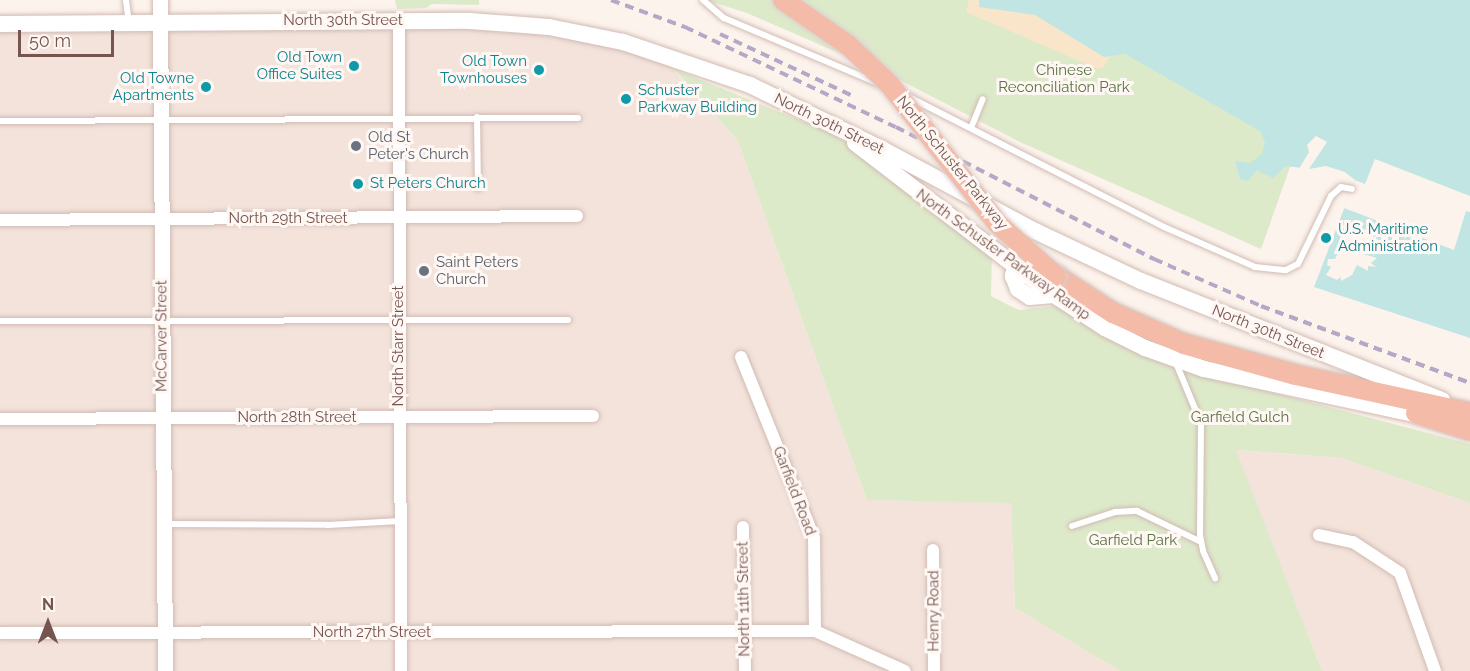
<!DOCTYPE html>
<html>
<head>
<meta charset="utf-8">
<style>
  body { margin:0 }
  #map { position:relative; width:1470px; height:671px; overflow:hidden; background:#fcf3ec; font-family:Raleway,sans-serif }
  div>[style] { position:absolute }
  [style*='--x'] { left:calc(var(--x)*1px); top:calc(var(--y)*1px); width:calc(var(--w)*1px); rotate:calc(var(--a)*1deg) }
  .residential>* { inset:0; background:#f3e3db }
  .green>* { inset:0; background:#ddeaca }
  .sand>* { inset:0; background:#f9e5c9 }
  .water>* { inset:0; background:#c1e5e3 }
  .pier>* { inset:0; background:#fcf3ec }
  .roads { filter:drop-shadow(0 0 2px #d1bbb4) drop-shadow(0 0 2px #d1bbb4) }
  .service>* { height:6px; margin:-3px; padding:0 3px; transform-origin:3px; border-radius:3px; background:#fff }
  .minor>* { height:12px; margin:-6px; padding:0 6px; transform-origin:6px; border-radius:6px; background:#fff }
  .tertiary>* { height:15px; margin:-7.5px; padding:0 7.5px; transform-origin:7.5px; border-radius:7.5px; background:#fff }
  .secondary>* { height:16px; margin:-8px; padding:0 8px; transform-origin:8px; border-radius:8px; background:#fff }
  .trunk>* { height:20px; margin:-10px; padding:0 10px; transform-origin:10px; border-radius:10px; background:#f4bba8 }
  .rail>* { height:4px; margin-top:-2px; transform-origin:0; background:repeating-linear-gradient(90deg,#b3a9c7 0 9px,transparent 0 15px) }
  .bridges { filter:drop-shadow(0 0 2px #d9cfce) drop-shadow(0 0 2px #d9cfce) }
  .trunk-bridge>* { height:20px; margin:-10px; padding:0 10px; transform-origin:10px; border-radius:10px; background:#f4bba8 }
  .dots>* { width:16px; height:16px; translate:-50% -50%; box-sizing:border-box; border:3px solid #fef7f3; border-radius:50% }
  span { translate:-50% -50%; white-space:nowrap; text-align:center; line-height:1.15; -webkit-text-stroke:6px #fef7f3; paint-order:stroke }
  .street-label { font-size:15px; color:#77554f }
  .culture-label { font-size:15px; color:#0d838f }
  .right { translate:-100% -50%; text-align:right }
  .left { translate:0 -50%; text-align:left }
  .park-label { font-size:15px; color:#5d7545 }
  .worship-label { font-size:15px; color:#5b616d }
  .north { position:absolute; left:18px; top:593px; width:60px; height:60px; -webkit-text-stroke:4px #fef7f3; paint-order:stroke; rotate:0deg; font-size:16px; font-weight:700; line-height:24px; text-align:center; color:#77554f }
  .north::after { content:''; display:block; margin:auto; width:21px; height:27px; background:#77554f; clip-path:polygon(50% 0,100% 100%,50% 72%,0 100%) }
  .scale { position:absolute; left:18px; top:30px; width:96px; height:27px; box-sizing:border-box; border:3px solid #77554f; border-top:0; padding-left:8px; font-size:18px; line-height:21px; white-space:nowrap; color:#77554f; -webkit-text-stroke:4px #fef7f3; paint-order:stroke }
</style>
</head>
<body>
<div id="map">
  <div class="residential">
    <i style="clip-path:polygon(470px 21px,658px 52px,738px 141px,867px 500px,1011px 502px,1015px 608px,1120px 671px,0 671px,0 24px)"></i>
    <i style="clip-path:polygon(1235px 450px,1341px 458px,1470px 503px,1470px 671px,1322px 671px)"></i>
  </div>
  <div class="green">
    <i style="clip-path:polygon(395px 0,479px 0,479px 5px,432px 4px,426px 8px,397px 9px)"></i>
    <i style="clip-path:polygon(706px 0,1083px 0,1301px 136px,1261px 249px,1022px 143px,894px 77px,747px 13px)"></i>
    <i style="clip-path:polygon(674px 69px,838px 136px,992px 254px,991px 296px,1010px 306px,1020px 310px,1055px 306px,1202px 374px,1470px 444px,1470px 503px,1341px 458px,1236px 450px,1322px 671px,1120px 671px,1015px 608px,1011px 503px,867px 500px,738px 141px)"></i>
  </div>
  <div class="sand">
    <i style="clip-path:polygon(969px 0,1045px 0,1119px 42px,1103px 68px,1098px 69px,966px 12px)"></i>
  </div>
  <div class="water">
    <i style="clip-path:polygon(979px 0,1470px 0,1470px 338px,1314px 287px,1355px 180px,1345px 172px,1326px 166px,1309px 169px,1286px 166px,1273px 178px,1257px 170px,1248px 181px,1240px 179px,1235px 161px,1250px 163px,1262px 154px,1265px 142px,1260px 131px,1125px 54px,1104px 57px,1035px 15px,979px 7px)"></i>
  </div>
  <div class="pier">
    <i style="clip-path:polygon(1316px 136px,1327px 142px,1309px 169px,1299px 169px,1309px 152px,1307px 145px)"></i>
    <i style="clip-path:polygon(1375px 159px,1470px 196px,1470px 212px,1466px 211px,1454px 250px,1344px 208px,1355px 180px,1365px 184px)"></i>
    <i style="clip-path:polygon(1340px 224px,1379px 240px,1372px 241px,1369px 248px,1362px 242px,1357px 247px,1360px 253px,1377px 258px,1371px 263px,1376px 267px,1368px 266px,1368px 271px,1357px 265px,1352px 275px,1341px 281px,1341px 277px,1337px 280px,1326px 275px,1331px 267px,1327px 265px,1328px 259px,1335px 259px,1345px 238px,1346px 231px)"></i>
  </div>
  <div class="roads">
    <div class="service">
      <i style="--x:126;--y:0;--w:23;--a:83"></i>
      <i style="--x:703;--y:0;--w:28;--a:41"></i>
      <i style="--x:724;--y:18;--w:166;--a:23"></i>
      <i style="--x:909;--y:97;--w:286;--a:27"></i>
      <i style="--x:1164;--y:227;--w:99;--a:23.7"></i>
      <i style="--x:1255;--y:267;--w:31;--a:6"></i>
      <i style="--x:1286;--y:270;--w:13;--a:-27"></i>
      <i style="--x:1298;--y:264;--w:76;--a:-64.1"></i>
      <i style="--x:1331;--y:196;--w:13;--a:-42"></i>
      <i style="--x:1341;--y:187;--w:11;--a:10"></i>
      <i style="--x:477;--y:117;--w:71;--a:89.2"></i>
      <i style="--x:0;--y:121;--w:578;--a:-0.3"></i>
      <i style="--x:971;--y:128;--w:31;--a:-68"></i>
      <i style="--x:0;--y:321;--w:568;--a:-0.1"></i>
      <i style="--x:1176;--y:363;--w:65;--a:67.4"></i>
      <i style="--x:1201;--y:423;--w:112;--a:90.5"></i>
      <i style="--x:1200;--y:535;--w:16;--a:79"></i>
      <i style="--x:1203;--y:551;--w:30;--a:66"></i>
      <i style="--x:164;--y:524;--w:164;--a:0.3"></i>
      <i style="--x:328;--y:525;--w:72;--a:-3.2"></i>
      <i style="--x:1072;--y:526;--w:45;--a:-18"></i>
      <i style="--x:1115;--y:512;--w:22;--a:-3"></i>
      <i style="--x:1137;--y:511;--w:71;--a:25.8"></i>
    </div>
    <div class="minor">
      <i style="--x:399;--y:21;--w:650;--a:89.82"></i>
      <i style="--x:0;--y:220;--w:577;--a:-0.4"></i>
      <i style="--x:741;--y:357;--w:195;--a:68"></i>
      <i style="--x:814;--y:538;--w:93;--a:89.4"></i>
      <i style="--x:0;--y:419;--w:593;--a:-0.29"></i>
      <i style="--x:743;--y:527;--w:144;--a:89.2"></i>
      <i style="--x:1319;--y:535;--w:35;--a:12"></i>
      <i style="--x:1353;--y:542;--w:56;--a:33.4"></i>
      <i style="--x:1400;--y:573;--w:104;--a:70.3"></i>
      <i style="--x:933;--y:550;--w:121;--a:89.5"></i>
      <i style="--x:0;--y:633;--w:815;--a:-0.14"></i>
      <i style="--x:815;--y:631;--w:98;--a:24"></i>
    </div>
    <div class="tertiary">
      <i style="--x:160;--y:0;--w:671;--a:89.57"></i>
    </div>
    <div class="secondary">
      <i style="--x:0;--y:24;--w:470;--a:-0.4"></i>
      <i style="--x:470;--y:21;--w:79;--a:4.3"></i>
      <i style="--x:549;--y:27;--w:76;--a:11.5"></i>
      <i style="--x:623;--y:42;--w:134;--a:18.7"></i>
      <i style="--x:750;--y:85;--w:147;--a:25.9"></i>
      <i style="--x:882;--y:149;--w:174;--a:28.2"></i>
      <i style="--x:1035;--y:231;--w:117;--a:25.3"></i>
      <i style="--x:1141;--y:281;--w:324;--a:21.6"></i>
      <i style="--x:855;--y:143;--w:240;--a:37.5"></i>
      <i style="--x:1045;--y:289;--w:72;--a:33"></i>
      <i style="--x:1105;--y:328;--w:45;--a:26.6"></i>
      <i style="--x:1145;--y:348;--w:63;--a:19.6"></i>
      <i style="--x:1204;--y:369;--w:224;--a:12.1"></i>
      <i style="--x:1018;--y:258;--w:19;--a:106"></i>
      <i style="--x:1013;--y:276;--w:14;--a:69"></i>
      <i style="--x:1018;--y:289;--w:14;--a:34"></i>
      <i style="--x:1030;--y:297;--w:23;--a:-5"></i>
    </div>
    <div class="trunk">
      <i style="--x:1056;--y:276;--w:68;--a:33"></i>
      <i style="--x:1113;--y:313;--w:77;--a:23.6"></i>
      <i style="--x:1184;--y:344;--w:116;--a:15.5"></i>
      <i style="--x:1296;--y:375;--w:178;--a:12.3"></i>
      <i style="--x:1416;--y:413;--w:57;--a:17.5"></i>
    </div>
  </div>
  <div class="rail">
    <i style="--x:611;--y:0;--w:79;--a:20"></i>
    <i style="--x:685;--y:27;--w:233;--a:25.4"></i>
    <i style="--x:896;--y:127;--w:290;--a:27.1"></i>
    <i style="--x:1154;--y:259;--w:117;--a:23.7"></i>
    <i style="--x:1261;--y:306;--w:223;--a:20.2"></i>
    <i style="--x:720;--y:34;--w:147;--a:25"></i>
  </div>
  <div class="bridges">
    <div class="trunk-bridge">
      <i style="--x:783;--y:0;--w:79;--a:34.7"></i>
      <i style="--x:848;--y:45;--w:58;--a:43.6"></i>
      <i style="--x:890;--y:85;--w:176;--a:52.2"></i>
      <i style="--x:998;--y:224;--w:78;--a:41.9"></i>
    </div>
  </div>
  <div class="dots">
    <i style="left:354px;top:66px;background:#0f9aa8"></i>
    <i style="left:539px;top:70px;background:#0f9aa8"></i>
    <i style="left:206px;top:87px;background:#0f9aa8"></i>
    <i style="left:626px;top:99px;background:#0f9aa8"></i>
    <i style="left:356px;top:146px;background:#6b7280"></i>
    <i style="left:358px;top:184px;background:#0f9aa8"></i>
    <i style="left:1326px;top:238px;background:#0f9aa8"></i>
    <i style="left:424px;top:271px;background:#6b7280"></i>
  </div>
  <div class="street-label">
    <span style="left:343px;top:21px">North 30th Street</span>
    <span style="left:829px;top:124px;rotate:26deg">North 30th Street</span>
    <span style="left:952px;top:163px;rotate:51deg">North Schuster Parkway</span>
    <span style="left:288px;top:219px">North 29th Street</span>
    <span style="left:1003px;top:255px;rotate:36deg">North Schuster Parkway Ramp</span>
    <span style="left:1268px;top:332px;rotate:22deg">North 30th Street</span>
    <span style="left:162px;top:336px;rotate:-90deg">McCarver Street</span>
    <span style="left:399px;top:346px;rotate:-90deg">North Starr Street</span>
    <span style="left:297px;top:418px">North 28th Street</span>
    <span style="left:794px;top:491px;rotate:69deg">Garfield Road</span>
    <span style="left:744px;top:599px;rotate:-91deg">North 11th Street</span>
    <span style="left:934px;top:611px;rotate:-90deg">Henry Road</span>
    <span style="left:372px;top:633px">North 27th Street</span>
  </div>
  <div class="culture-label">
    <span class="right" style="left:342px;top:66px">Old Town<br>Office Suites</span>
    <span class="right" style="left:527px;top:70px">Old Town<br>Townhouses</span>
    <span class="right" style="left:194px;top:87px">Old Towne<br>Apartments</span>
    <span class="left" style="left:638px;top:99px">Schuster<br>Parkway Building</span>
    <span class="left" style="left:370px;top:184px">St Peters Church</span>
    <span class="left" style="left:1338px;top:238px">U.S. Maritime<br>Administration</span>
  </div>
  <div class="park-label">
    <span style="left:1064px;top:79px">Chinese<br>Reconciliation Park</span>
    <span style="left:1240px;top:418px">Garfield Gulch</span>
    <span style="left:1133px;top:541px">Garfield Park</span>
  </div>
  <div class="worship-label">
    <span class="left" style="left:368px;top:146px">Old St<br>Peter's Church</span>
    <span class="left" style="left:436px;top:271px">Saint Peters<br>Church</span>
  </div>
  <div class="north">N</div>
  <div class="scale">50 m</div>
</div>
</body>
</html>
